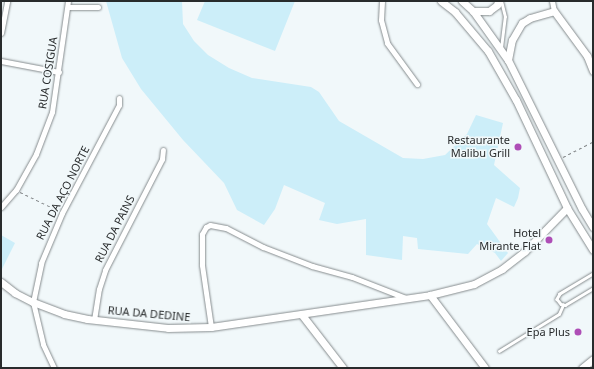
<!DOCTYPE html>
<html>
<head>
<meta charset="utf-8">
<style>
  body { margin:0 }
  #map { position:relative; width:594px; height:369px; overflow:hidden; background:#f1f8fa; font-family:"Noto Sans",sans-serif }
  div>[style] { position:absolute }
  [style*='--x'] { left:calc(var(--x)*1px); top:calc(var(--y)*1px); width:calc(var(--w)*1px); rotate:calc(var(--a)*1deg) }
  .green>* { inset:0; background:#cceef9 }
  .path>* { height:1px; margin-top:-0.5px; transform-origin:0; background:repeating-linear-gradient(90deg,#868a8c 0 3px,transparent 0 6px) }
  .roads { filter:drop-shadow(0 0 1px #868c8e) drop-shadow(0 0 1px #868c8e) }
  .lane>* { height:2.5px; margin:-1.25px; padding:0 1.25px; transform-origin:1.25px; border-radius:1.25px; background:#fff }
  .street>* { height:5px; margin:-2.5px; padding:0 2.5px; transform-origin:2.5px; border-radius:2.5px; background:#fff }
  .secondary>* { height:7px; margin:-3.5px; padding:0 3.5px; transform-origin:3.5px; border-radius:3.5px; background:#fff }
  .dots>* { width:11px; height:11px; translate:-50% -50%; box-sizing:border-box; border:2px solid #f1f8fa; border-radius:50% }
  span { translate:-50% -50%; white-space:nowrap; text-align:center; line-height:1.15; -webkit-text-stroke:3px #f1f8fa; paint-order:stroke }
  .street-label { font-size:11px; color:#282b2c }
  .poi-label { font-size:11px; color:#282b2c }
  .right { translate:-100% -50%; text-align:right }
  .frame { position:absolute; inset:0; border:2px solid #282b2c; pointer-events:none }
</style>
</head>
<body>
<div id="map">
  <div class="green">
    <i style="clip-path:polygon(106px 1px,182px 1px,183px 24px,194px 41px,208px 55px,229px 68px,252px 78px,311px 87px,319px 92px,339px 121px,403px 158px,423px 159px,445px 155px,467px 134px,476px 115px,503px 123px,494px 165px,520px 188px,518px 198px,514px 207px,496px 198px,487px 224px,508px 253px,501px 261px,495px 253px,477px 244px,468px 254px,418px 249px,417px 238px,403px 236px,402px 260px,366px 255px,366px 219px,337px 224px,319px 220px,325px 203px,284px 185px,275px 209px,264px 225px,237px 210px,224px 183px,183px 140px,141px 89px,122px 58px)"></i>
    <i style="clip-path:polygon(205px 1px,295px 1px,275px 51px,197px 20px)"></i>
    <i style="clip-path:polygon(1px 235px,15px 243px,1px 271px)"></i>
  </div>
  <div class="path">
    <i style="--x:563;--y:157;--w:34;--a:-27"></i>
    <i style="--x:20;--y:192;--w:41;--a:25.9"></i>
  </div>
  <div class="roads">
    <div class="lane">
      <i style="--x:501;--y:48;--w:31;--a:-83"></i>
      <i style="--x:505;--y:17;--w:16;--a:-104"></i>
      <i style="--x:593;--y:274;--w:39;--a:149"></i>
      <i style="--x:560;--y:294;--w:6;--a:121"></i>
      <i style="--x:557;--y:299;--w:6;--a:51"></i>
      <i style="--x:561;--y:304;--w:4;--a:14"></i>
      <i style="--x:565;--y:305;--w:33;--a:-31"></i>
      <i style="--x:499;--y:351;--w:70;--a:-31.7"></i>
      <i style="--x:559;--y:314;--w:10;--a:-66"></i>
    </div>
    <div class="street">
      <i style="--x:382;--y:1;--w:19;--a:93"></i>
      <i style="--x:381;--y:20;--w:24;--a:75"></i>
      <i style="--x:387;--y:43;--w:51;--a:53.8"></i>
      <i style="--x:552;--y:1;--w:10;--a:79"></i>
      <i style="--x:68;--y:7;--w:30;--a:0"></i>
      <i style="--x:1;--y:33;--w:33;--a:-79"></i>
      <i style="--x:1;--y:61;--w:59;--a:10.7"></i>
      <i style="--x:1;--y:207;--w:23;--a:-49"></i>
      <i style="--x:16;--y:190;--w:41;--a:-60.9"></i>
      <i style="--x:36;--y:154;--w:45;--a:-69.1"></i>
      <i style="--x:52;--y:112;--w:112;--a:-81.8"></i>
      <i style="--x:94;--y:320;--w:31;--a:-81"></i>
      <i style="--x:99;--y:289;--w:20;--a:-72"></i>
      <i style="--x:105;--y:270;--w:125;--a:-62.8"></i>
      <i style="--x:162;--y:159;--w:9;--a:-84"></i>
      <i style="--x:211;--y:327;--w:63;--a:-98.3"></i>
      <i style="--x:202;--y:265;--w:31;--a:-90"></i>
      <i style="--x:202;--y:234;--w:8;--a:-60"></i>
      <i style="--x:206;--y:227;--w:4;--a:-27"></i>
      <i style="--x:210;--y:225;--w:16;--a:11"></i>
      <i style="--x:226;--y:228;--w:42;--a:27.2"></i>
      <i style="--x:263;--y:247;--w:53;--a:21.2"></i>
      <i style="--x:312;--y:266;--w:41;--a:15.4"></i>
      <i style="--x:352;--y:277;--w:58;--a:21.3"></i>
      <i style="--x:54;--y:368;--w:26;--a:-115"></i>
      <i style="--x:43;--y:344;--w:43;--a:-103.4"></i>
      <i style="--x:33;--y:302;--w:40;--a:-78"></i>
      <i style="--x:41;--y:263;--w:54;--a:-67.2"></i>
      <i style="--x:62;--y:213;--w:122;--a:-62.2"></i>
      <i style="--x:119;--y:105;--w:7;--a:-90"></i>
    </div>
    <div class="secondary">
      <i style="--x:441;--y:1;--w:18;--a:38"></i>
      <i style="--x:455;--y:12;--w:51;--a:49.8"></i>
      <i style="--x:488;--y:51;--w:56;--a:60.3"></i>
      <i style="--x:516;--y:100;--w:119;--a:64.7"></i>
      <i style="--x:567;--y:208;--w:49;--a:58.2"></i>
      <i style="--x:462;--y:1;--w:15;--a:42"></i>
      <i style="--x:473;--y:11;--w:60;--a:54.5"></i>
      <i style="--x:508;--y:60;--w:166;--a:63.6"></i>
      <i style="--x:582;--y:209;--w:21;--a:59"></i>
      <i style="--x:473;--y:11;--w:16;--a:0"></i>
      <i style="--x:489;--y:11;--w:10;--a:-37"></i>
      <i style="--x:497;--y:5;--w:4;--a:-76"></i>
      <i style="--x:508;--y:60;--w:20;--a:-79"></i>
      <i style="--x:512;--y:40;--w:20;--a:-60"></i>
      <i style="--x:522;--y:23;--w:9;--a:-32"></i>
      <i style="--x:530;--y:18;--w:25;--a:-16"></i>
      <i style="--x:554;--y:11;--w:56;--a:53.7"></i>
      <i style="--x:587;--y:56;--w:16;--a:68"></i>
      <i style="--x:1;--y:282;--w:18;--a:38"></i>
      <i style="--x:15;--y:293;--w:20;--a:27"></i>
      <i style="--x:33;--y:302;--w:33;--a:21"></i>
      <i style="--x:64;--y:314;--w:24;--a:12"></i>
      <i style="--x:87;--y:319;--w:81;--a:6.3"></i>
      <i style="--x:168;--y:328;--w:43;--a:-1.3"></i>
      <i style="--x:211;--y:327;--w:221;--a:-8.3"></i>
      <i style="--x:430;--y:295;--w:45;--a:-14"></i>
      <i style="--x:474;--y:284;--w:32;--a:-28"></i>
      <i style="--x:502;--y:269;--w:29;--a:-38"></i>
      <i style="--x:525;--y:251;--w:60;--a:-45.7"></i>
      <i style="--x:430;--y:295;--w:91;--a:53"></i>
      <i style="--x:302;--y:315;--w:67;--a:52.3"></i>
      <i style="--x:582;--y:368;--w:14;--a:-39"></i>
    </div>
  </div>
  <div class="dots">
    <i style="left:518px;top:147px;background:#ae4eb6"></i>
    <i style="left:549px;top:240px;background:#ae4eb6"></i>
    <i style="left:578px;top:332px;background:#ae4eb6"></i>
  </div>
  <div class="street-label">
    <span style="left:48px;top:73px;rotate:-81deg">RUA COSIGUA</span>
    <span style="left:63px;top:193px;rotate:-63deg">RUA DA AÇO NORTE</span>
    <span style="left:115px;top:229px;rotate:-63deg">RUA DA PAINS</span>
    <span style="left:149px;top:314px;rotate:5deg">RUA DA DEDINE</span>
  </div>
  <div class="poi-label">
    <span class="right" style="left:510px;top:147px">Restaurante<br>Malibu Grill</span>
    <span class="right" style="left:541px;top:240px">Hotel<br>Mirante Flat</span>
    <span class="right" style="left:570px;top:332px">Epa Plus</span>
  </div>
  <div class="frame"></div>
</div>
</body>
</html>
